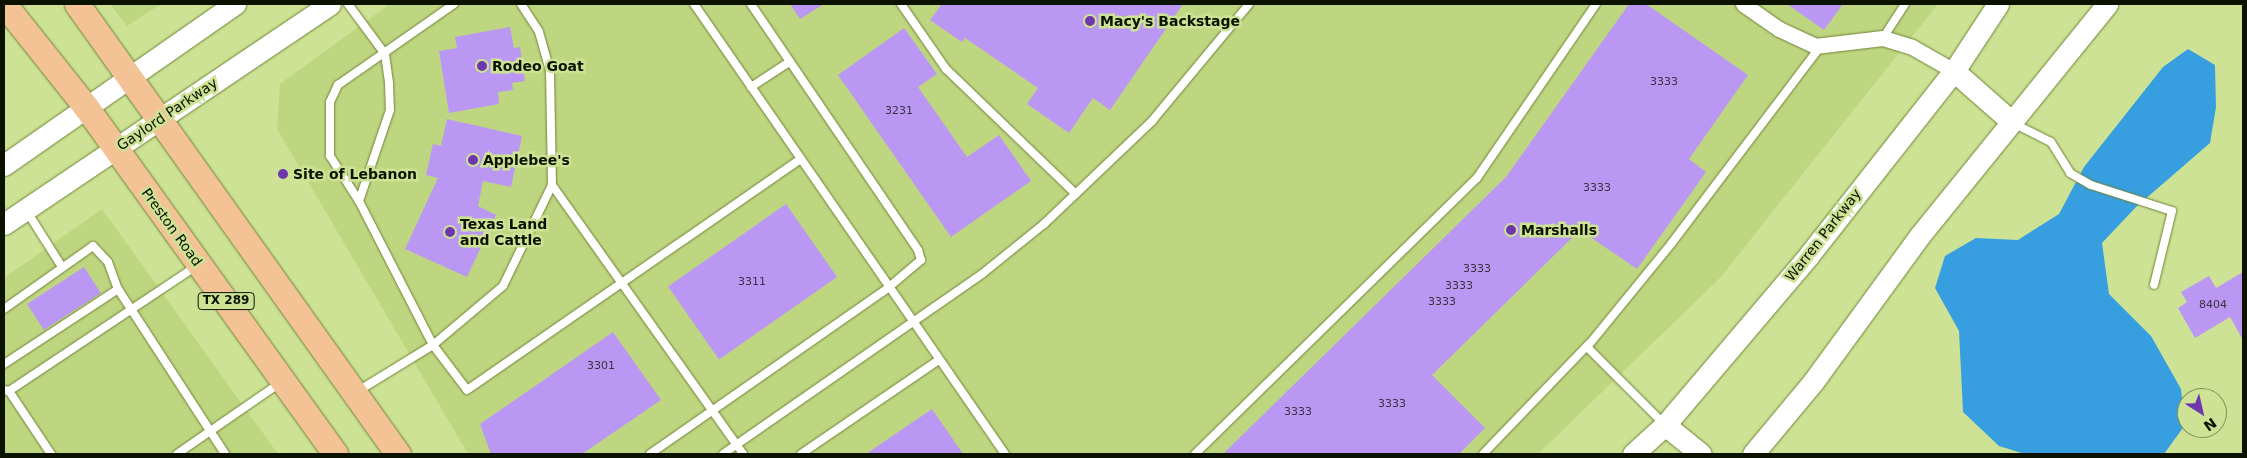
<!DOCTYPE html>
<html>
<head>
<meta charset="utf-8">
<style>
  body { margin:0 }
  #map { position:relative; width:2247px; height:458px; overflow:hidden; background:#cde294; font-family:"DejaVu Sans",sans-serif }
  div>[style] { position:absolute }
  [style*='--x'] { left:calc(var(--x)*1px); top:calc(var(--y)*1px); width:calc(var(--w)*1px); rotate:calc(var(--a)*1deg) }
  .built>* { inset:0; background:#bfd681 }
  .water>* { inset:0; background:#379fe0 }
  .building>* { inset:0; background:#bb97f4; transform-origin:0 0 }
  .roads { filter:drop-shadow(0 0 1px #718338) drop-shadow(0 0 1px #718338) }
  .lane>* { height:8px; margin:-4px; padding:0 4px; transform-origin:4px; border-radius:4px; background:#fff }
  .street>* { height:15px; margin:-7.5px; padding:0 7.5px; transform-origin:7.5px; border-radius:7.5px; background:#fff }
  .secondary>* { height:21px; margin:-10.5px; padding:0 10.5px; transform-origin:10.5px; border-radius:10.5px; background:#fff }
  .primary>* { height:25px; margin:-12.5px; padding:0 12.5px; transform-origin:12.5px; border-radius:12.5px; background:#f3c295 }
  .dots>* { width:14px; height:14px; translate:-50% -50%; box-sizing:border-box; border:2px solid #cde294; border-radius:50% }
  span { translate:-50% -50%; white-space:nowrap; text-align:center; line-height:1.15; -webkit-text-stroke:5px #cde294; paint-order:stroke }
  .number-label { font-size:11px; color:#38333d }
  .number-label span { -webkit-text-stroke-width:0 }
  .shield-label span { padding:1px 4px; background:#cde294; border:1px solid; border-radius:4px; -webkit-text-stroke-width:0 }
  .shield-label { font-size:12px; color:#0c1200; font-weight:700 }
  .poi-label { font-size:14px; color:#0c1200; font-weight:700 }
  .left { translate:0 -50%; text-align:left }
  .street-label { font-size:14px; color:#0c1200 }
  .frame { position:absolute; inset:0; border:5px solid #0c1200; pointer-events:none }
  .north { position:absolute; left:2177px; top:388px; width:50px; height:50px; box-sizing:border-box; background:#cde294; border:1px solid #808f59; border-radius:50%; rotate:145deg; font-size:14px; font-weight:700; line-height:20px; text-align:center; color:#0c1200 }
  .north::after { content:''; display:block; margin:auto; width:18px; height:22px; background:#6e37ae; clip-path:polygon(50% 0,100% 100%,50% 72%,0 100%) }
</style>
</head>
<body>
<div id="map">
  <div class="built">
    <i style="clip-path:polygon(110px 4px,161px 4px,127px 26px)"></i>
    <i style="clip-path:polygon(390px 4px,1938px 4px,1720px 278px,1538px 454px,468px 454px,277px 129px,280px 84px)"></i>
    <i style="clip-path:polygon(102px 209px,278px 454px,4px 454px,4px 278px)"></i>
  </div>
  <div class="water">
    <i style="clip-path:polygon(2188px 49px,2215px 65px,2216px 107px,2210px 143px,2136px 207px,2102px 243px,2109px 294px,2151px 336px,2181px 389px,2185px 425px,2164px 454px,2025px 454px,1999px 446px,1963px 412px,1959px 331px,1935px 288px,1945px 256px,1976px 238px,2018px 240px,2059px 214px,2084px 167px,2163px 67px)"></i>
  </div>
  <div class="building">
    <i style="clip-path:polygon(790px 4px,824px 4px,800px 19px)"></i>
    <i style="clip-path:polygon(942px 4px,1183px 4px,1110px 110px,1093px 98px,1069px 133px,1027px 104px,1038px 88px,965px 38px,962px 42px,930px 20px)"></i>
    <i style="clip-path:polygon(1629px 4px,1646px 4px,1748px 75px,1689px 159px,1706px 172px,1637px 269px,1580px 230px,1432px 375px,1485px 428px,1459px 454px,1223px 454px,1506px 177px)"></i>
    <i style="clip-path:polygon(1787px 4px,1843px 4px,1824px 30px)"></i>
    <i style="clip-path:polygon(510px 27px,514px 48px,520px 47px,525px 81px,512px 83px,513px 90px,498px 92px,499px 104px,449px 113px,439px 51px,457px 48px,455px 37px)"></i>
    <i style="clip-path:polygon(904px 28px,937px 74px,918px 87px,967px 157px,999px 135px,1031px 181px,951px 237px,838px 75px)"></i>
    <i style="clip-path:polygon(447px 119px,522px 136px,511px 187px,483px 181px,478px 206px,496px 215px,467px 277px,405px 249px,438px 178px,426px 175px,433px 144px,441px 146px)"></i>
    <i style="left:786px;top:204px;width:89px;height:144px;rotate:55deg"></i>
    <i style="left:84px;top:267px;width:31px;height:68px;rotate:57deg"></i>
    <i style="clip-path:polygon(2243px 272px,2243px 340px,2230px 317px,2195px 338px,2178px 308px,2187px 302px,2181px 292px,2209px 276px,2216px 288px)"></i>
    <i style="clip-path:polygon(613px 332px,661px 400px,582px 454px,491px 454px,480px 424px)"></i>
    <i style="clip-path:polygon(932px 409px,963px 454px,866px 454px)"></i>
  </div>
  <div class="roads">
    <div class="lane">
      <i style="--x:348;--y:4;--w:62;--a:53.5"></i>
      <i style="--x:385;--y:54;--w:30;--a:82"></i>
      <i style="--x:389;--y:84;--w:26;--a:88"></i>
      <i style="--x:390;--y:110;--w:96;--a:108.8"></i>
      <i style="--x:359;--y:201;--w:162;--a:62.8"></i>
      <i style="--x:433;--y:345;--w:88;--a:148.5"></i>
      <i style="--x:521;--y:4;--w:33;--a:57"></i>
      <i style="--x:539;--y:32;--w:41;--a:74.2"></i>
      <i style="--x:550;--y:71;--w:114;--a:89"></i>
      <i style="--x:552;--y:185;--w:330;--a:54.6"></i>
      <i style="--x:694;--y:4;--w:547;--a:55.35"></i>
      <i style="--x:901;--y:4;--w:79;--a:55.3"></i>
      <i style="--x:946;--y:69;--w:180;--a:43.9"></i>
      <i style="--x:1883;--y:38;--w:40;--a:-57.1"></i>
      <i style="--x:751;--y:87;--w:45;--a:-33.3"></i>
      <i style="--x:2013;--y:123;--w:42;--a:26.6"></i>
      <i style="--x:2051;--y:142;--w:36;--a:58"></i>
      <i style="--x:2070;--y:173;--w:24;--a:30"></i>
      <i style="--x:2091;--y:185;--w:85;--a:17.8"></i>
      <i style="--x:2172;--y:211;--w:76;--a:103.7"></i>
      <i style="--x:552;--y:185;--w:112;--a:115.9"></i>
      <i style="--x:503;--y:286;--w:92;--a:139.9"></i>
      <i style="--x:433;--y:345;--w:56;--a:52.9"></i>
      <i style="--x:467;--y:390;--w:406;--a:-34.7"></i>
      <i style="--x:359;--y:201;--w:54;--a:-122.8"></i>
      <i style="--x:330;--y:156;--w:54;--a:-90"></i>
      <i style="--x:330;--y:102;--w:19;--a:-65"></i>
      <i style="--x:338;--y:85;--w:141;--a:-34.9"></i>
      <i style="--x:26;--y:210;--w:67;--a:57.7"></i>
      <i style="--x:4;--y:309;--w:109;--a:-35.3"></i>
      <i style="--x:93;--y:246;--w:22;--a:47"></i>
      <i style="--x:108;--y:262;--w:29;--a:70"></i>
      <i style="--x:118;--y:289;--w:197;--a:57"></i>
      <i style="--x:4;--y:364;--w:136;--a:-33.3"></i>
      <i style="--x:4;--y:390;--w:5;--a:11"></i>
      <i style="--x:9;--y:391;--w:224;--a:-33.7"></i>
      <i style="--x:9;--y:391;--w:76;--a:56.3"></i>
      <i style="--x:1664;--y:424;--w:109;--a:-135"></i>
      <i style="--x:1587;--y:347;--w:133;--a:-50.8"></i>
      <i style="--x:1671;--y:244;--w:247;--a:-52.9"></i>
      <i style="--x:177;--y:454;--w:125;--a:-34.6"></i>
      <i style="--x:650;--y:454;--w:292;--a:-34.9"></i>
      <i style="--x:889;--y:287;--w:42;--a:-40.2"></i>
      <i style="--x:921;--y:260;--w:10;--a:-107"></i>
      <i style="--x:918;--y:250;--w:297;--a:-124.2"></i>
      <i style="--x:723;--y:454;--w:315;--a:-34.8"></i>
      <i style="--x:982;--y:274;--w:80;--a:-38.9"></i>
      <i style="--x:1044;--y:224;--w:149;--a:-43.6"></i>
      <i style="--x:1152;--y:121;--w:152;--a:-50.3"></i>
      <i style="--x:801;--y:454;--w:167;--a:-34.3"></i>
      <i style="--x:1195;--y:454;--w:395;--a:-44.4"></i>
      <i style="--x:1477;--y:178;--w:211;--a:-55.6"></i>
      <i style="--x:1483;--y:454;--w:153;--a:-46.1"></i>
    </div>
    <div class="street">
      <i style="--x:1743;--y:4;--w:44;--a:34.8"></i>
      <i style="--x:1779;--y:29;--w:40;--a:25"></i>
      <i style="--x:1815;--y:46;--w:68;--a:-6.7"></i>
      <i style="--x:1883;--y:38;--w:30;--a:17"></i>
      <i style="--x:1912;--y:47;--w:48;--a:29.7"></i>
    </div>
    <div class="secondary">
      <i style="--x:1954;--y:71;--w:77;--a:41.3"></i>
      <i style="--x:4;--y:165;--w:282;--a:-34.9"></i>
      <i style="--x:4;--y:224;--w:393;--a:-34"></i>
      <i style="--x:1665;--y:425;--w:46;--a:38.9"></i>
      <i style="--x:1633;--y:454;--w:43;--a:-42.2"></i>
      <i style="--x:1665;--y:425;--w:223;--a:-49.7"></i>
      <i style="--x:1809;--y:255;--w:234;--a:-51.8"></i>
      <i style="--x:1954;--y:71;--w:80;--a:-56.7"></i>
      <i style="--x:1753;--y:454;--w:94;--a:-50.2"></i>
      <i style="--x:1813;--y:382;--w:183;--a:-53.9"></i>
      <i style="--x:1921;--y:234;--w:296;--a:-51"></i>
    </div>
    <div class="primary">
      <i style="--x:4;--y:4;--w:132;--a:51.5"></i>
      <i style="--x:86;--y:107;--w:427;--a:54.3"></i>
      <i style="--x:77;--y:4;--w:553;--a:54.5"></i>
    </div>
  </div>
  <div class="dots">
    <i style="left:1090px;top:21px;background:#6e37ae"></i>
    <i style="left:482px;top:66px;background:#6e37ae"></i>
    <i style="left:473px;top:160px;background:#6e37ae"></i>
    <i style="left:283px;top:174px;background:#6e37ae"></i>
    <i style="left:1511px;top:230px;background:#6e37ae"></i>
    <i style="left:450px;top:232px;background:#6e37ae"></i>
  </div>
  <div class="number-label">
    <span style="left:1664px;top:82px">3333</span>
    <span style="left:899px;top:111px">3231</span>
    <span style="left:1597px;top:188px">3333</span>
    <span style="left:1477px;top:269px">3333</span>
    <span style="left:752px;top:282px">3311</span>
    <span style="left:1459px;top:286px">3333</span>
    <span style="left:1442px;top:302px">3333</span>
    <span style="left:2213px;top:305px">8404</span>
    <span style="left:601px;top:366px">3301</span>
    <span style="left:1392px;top:404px">3333</span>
    <span style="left:1298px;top:412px">3333</span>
  </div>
  <div class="shield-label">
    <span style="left:226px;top:301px">TX 289</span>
  </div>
  <div class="poi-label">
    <span class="left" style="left:1100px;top:21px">Macy's Backstage</span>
    <span class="left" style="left:492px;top:66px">Rodeo Goat</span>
    <span class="left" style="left:483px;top:160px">Applebee's</span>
    <span class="left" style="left:293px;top:174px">Site of Lebanon</span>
    <span class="left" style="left:460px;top:232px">Texas Land<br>and Cattle</span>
    <span class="left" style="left:1521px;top:230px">Marshalls</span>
  </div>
  <div class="street-label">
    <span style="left:167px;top:114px;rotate:-34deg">Gaylord Parkway</span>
    <span style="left:172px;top:227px;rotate:54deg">Preston Road</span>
    <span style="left:1823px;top:235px;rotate:-52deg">Warren Parkway</span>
  </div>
  <div class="frame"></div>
  <div class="north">N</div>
</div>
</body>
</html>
